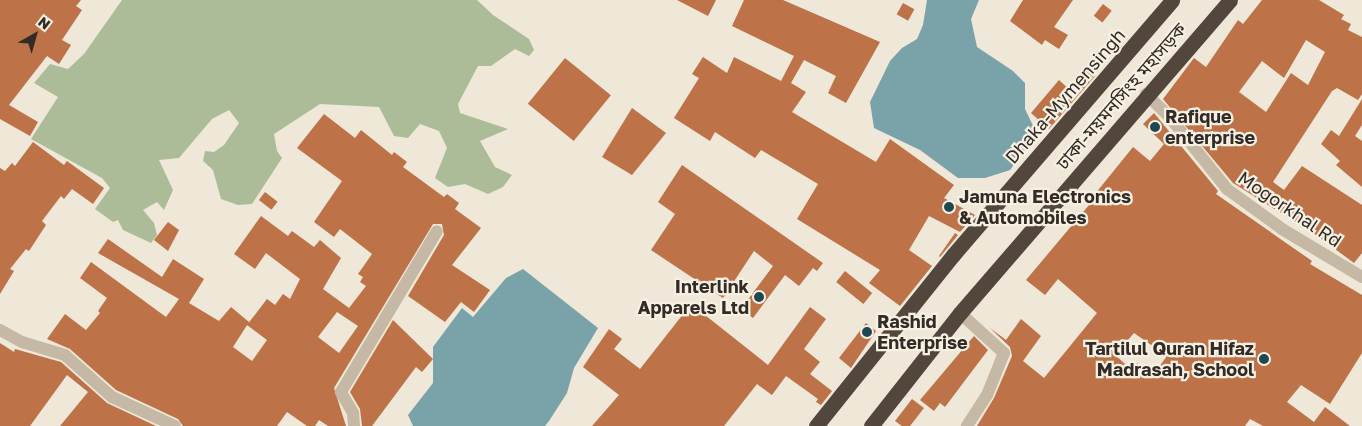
<!DOCTYPE html>
<html>
<head>
<meta charset="utf-8">
<style>
  body { margin:0 }
  #map { position:relative; width:1362px; height:426px; overflow:hidden; background:#efe7d8; font-family:"Golos Text","Noto Sans Bengali",sans-serif }
  div>[style] { position:absolute }
  [style*='--x'] { left:calc(var(--x)*1px); top:calc(var(--y)*1px); width:calc(var(--w)*1px); rotate:calc(var(--a)*1deg) }
  .green>* { inset:0; background:#acbc99 }
  .water>* { inset:0; background:#79a2a9 }
  .building>* { inset:0; background:#bd7247; transform-origin:0 0 }
  .street>* { height:12px; margin:-6px; padding:0 6px; transform-origin:6px; border-radius:6px; background:#c5b8a5 }
  .highway>* { height:15px; margin:-7.5px; padding:0 7.5px; transform-origin:7.5px; border-radius:7.5px; background:#52463d }
  .dots>* { width:14px; height:14px; translate:-50% -50%; box-sizing:border-box; border:2px solid #f7f0e3; border-radius:50% }
  span { translate:-50% -50%; white-space:nowrap; text-align:center; line-height:1.15; -webkit-text-stroke:4.5px #f7f0e3; paint-order:stroke }
  .street-label { font-size:18px; color:#322b26 }
  .poi-label { font-size:18px; color:#322b26; font-weight:700 }
  .left { translate:0 -50%; text-align:left }
  .right { translate:-100% -50%; text-align:right }
  .north { position:absolute; left:10px; top:10px; width:50px; height:50px; -webkit-text-stroke:4px #f7f0e3; paint-order:stroke; rotate:38deg; font-size:14px; font-weight:700; line-height:20px; text-align:center; color:#322b26 }
  .north::after { content:''; display:block; margin:auto; width:18px; height:22px; background:#322b26; clip-path:polygon(50% 0,100% 100%,50% 72%,0 100%) }
</style>
</head>
<body>
<div id="map">
  <div class="green">
    <i style="clip-path:polygon(122px 0,477px 0,493px 15px,529px 39px,534px 50px,529px 56px,515px 49px,491px 66px,478px 66px,458px 104px,460px 113px,508px 129px,480px 141px,495px 167px,512px 175px,503px 187px,488px 194px,465px 184px,448px 187px,435px 178px,447px 148px,439px 131px,420px 124px,408px 138px,394px 136px,379px 107px,320px 104px,274px 134px,277px 151px,282px 158px,252px 204px,238px 205px,221px 199px,213px 170px,203px 161px,205px 151px,214px 152px,224px 145px,239px 123px,229px 110px,212px 119px,179px 158px,159px 160px,173px 190px,164px 210px,157px 202px,143px 210px,154px 223px,157px 235px,151px 243px,123px 230px,118px 220px,113px 222px,95px 209px,110px 188px,102px 178px,31px 139px,58px 97px,34px 83px,50px 64px,68px 69px,84px 54px)"></i>
  </div>
  <div class="water">
    <i style="clip-path:polygon(927px 0,979px 0,971px 19px,977px 47px,1013px 71px,1025px 83px,1025px 109px,1037px 134px,1010px 170px,985px 178px,958px 178px,920px 150px,874px 128px,870px 102px,890px 61px,902px 48px,917px 39px,923px 25px)"></i>
    <i style="clip-path:polygon(523px 269px,598px 328px,574px 368px,567px 393px,549px 421px,545px 426px,413px 426px,408px 415px,433px 383px,433px 347px,462px 308px,473px 317px,506px 278px)"></i>
  </div>
  <div class="building">
    <i style="clip-path:polygon(0 0,81px 0,76px 6px,82px 10px,62px 40px,71px 45px,59px 64px,47px 56px,9px 105px,38px 122px,30px 136px,0 119px)"></i>
    <i style="clip-path:polygon(677px 0,716px 0,708px 16px)"></i>
    <i style="clip-path:polygon(744px 0,783px 0,880px 42px,846px 103px,828px 93px,836px 76px,804px 60px,791px 83px,806px 92px,792px 112px,876px 162px,890px 139px,954px 185px,944px 198px,975px 215px,960px 232px,929px 216px,909px 250px,932px 266px,900px 306px,869px 283px,880px 270px,797px 219px,818px 184px,761px 150px,755px 158px,715px 132px,710px 141px,674px 118px,699px 78px,692px 74px,703px 57px,727px 73px,734px 57px,781px 81px,794px 56px,732px 26px)"></i>
    <i style="clip-path:polygon(1023px 0,1073px 0,1054px 27px,1068px 35px,1059px 49px,1045px 40px,1042px 45px,1010px 21px)"></i>
    <i style="clip-path:polygon(evenodd,1262px 0,1319px 0,1344px 15px,1341px 19px,1351px 24px,1348px 30px,1362px 37px,1362px 94px,1358px 100px,1337px 88px,1332px 91px,1273px 182px,1284px 190px,1302px 166px,1362px 205px,1362px 253px,1354px 263px,1316px 235px,1233px 183px,1163px 99px,1194px 58px,1206px 67px,1238px 20px,1243px 24px,1262px 0,1306px 40px,1325px 52px,1308px 85px,1291px 73px,1266px 112px,1239px 92px,1262px 61px,1284px 78px,1306px 40px)"></i>
    <i style="left:903px;top:3px;width:13px;height:13px;rotate:29deg"></i>
    <i style="left:1103px;top:4px;width:11px;height:15px;rotate:38deg"></i>
    <i style="left:565px;top:58px;width:59px;height:59px;rotate:39deg"></i>
    <i style="clip-path:polygon(1087px 70px,1095px 76px,1049px 129px,1031px 113px,1059px 80px,1070px 90px)"></i>
    <i style="clip-path:polygon(1362px 99px,1362px 125px,1355px 136px,1362px 141px,1362px 187px,1336px 165px,1340px 161px,1321px 144px,1331px 130px,1339px 136px)"></i>
    <i style="clip-path:polygon(632px 108px,666px 133px,632px 175px,602px 157px)"></i>
    <i style="clip-path:polygon(evenodd,1154px 113px,1218px 191px,1216px 194px,1312px 261px,1310px 264px,1362px 295px,1362px 353px,1330px 404px,1301px 385px,1287px 402px,1314px 422px,1325px 407px,1350px 426px,1263px 426px,1250px 419px,1245px 426px,977px 426px,994px 398px,1012px 356px,1010px 347px,990px 328px,1006px 340px,1021px 319px,1041px 336px,1023px 361px,1044px 378px,1097px 313px,1058px 279px,1045px 295px,1026px 280px,1089px 205px,1085px 202px,1093px 192px,1095px 194px,1133px 147px,1150px 161px,1164px 144px,1143px 124px,1154px 113px,1134px 333px,1167px 356px,1153px 375px,1137px 363px,1132px 370px,1115px 355px,1134px 333px)"></i>
    <i style="clip-path:polygon(evenodd,324px 114px,355px 138px,361px 130px,392px 155px,394px 152px,407px 162px,403px 167px,444px 197px,447px 194px,459px 203px,455px 209px,481px 228px,452px 265px,490px 290px,474px 312px,461px 302px,445px 322px,408px 296px,444px 235px,442px 224px,433px 224px,334px 388px,346px 426px,328px 426px,319px 420px,315px 426px,307px 426px,287px 412px,277px 426px,183px 426px,178px 419px,116px 390px,70px 349px,47px 339px,65px 314px,86px 330px,100px 313px,98px 311px,107px 298px,80px 278px,91px 262px,166px 317px,179px 299px,98px 253px,108px 239px,162px 277px,173px 259px,204px 279px,189px 303px,219px 321px,231px 307px,249px 322px,233px 347px,252px 361px,267px 340px,247px 325px,267px 299px,275px 305px,283px 294px,290px 299px,300px 279px,266px 253px,255px 269px,234px 254px,261px 216px,288px 236px,292px 231px,314px 247px,320px 240px,341px 258px,323px 289px,349px 308px,366px 286px,360px 282px,363px 277px,358px 274px,372px 254px,340px 229px,334px 237px,314px 222px,342px 181px,297px 148px,324px 114px,337px 312px,358px 326px,339px 353px,318px 337px,337px 312px)"></i>
    <i style="clip-path:polygon(33px 142px,64px 165px,67px 161px,104px 188px,93px 204px,72px 189px,64px 199px,61px 196px,42px 221px,46px 225px,29px 251px,26px 249px,10px 269px,14px 271px,0 294px,0 168px,5px 171px,12px 163px,15px 166px)"></i>
    <i style="clip-path:polygon(682px 165px,823px 263px,817px 271px,813px 268px,799px 286px,785px 275px,753px 318px,741px 309px,773px 266px,754px 251px,723px 298px,651px 250px,675px 214px,658px 202px)"></i>
    <i style="left:265px;top:192px;width:16px;height:10px;rotate:38deg"></i>
    <i style="clip-path:polygon(168px 222px,179px 230px,168px 251px,154px 240px)"></i>
    <i style="clip-path:polygon(955px 233px,958px 235px,940px 257px,939px 256px)"></i>
    <i style="left:845px;top:271px;width:35px;height:14px;rotate:39deg"></i>
    <i style="clip-path:polygon(691px 304px,768px 365px,810px 307px,826px 319px,804px 349px,820px 362px,810px 374px,832px 391px,821px 405px,816px 402px,818px 399px,786px 376px,772px 395px,757px 384px,724px 426px,592px 426px,619px 395px,583px 367px,609px 329px,622px 339px,614px 349px,640px 369px)"></i>
    <i style="clip-path:polygon(393px 320px,433px 359px,422px 372px,416px 367px,372px 426px,362px 426px,360px 409px,350px 392px)"></i>
    <i style="clip-path:polygon(866px 323px,876px 331px,851px 368px,839px 358px)"></i>
    <i style="clip-path:polygon(974px 336px,988px 350px,945px 407px,940px 403px,934px 411px,920px 400px)"></i>
    <i style="clip-path:polygon(0 343px,14px 352px,15px 349px,61px 362px,107px 403px,156px 426px,60px 426px,88px 392px,67px 375px,30px 426px,0 426px)"></i>
    <i style="clip-path:polygon(912px 399px,924px 408px,910px 426px,902px 426px,895px 421px)"></i>
  </div>
  <div class="street">
    <i style="--x:1146;--y:94;--w:30;--a:44"></i>
    <i style="--x:1168;--y:115;--w:95;--a:51.4"></i>
    <i style="--x:1227;--y:189;--w:68;--a:36"></i>
    <i style="--x:1282;--y:229;--w:93;--a:31"></i>
    <i style="--x:960;--y:313;--w:59;--a:42.3"></i>
    <i style="--x:1004;--y:353;--w:45;--a:112"></i>
    <i style="--x:987;--y:395;--w:37;--a:123"></i>
    <i style="--x:0;--y:330;--w:25;--a:29"></i>
    <i style="--x:22;--y:342;--w:45;--a:16.8"></i>
    <i style="--x:65;--y:355;--w:63;--a:41.8"></i>
    <i style="--x:112;--y:397;--w:69;--a:24.7"></i>
    <i style="--x:354;--y:426;--w:13;--a:-94"></i>
    <i style="--x:353;--y:413;--w:24;--a:-120"></i>
    <i style="--x:341;--y:392;--w:187;--a:-59.2"></i>
  </div>
  <div class="highway">
    <i style="--x:816;--y:426;--w:219;--a:-51.3"></i>
    <i style="--x:953;--y:255;--w:336;--a:-49.3"></i>
    <i style="--x:871;--y:426;--w:144;--a:-51.8"></i>
    <i style="--x:960;--y:313;--w:413;--a:-49.2"></i>
  </div>
  <div class="dots">
    <i style="left:1155px;top:127px;background:#1e4750"></i>
    <i style="left:949px;top:207px;background:#1e4750"></i>
    <i style="left:759px;top:297px;background:#1e4750"></i>
    <i style="left:867px;top:332px;background:#1e4750"></i>
    <i style="left:1264px;top:359px;background:#1e4750"></i>
  </div>
  <div class="street-label">
    <span style="left:1065px;top:96px;rotate:-49deg">Dhaka-Mymensingh</span>
    <span style="left:1121px;top:96px;rotate:-49deg">ঢাকা-ময়মনসিংহ মহাসড়ক</span>
    <span style="left:1290px;top:209px;rotate:34deg">Mogorkhal Rd</span>
  </div>
  <div class="poi-label">
    <span class="left" style="left:1165px;top:127px">Rafique<br>enterprise</span>
    <span class="left" style="left:959px;top:207px">Jamuna Electronics<br>&amp; Automobiles</span>
    <span class="right" style="left:749px;top:297px">Interlink<br>Apparels Ltd</span>
    <span class="left" style="left:877px;top:332px">Rashid<br>Enterprise</span>
    <span class="right" style="left:1254px;top:359px">Tartilul Quran Hifaz<br>Madrasah, School</span>
  </div>
  <div class="north">N</div>
</div>
</body>
</html>
